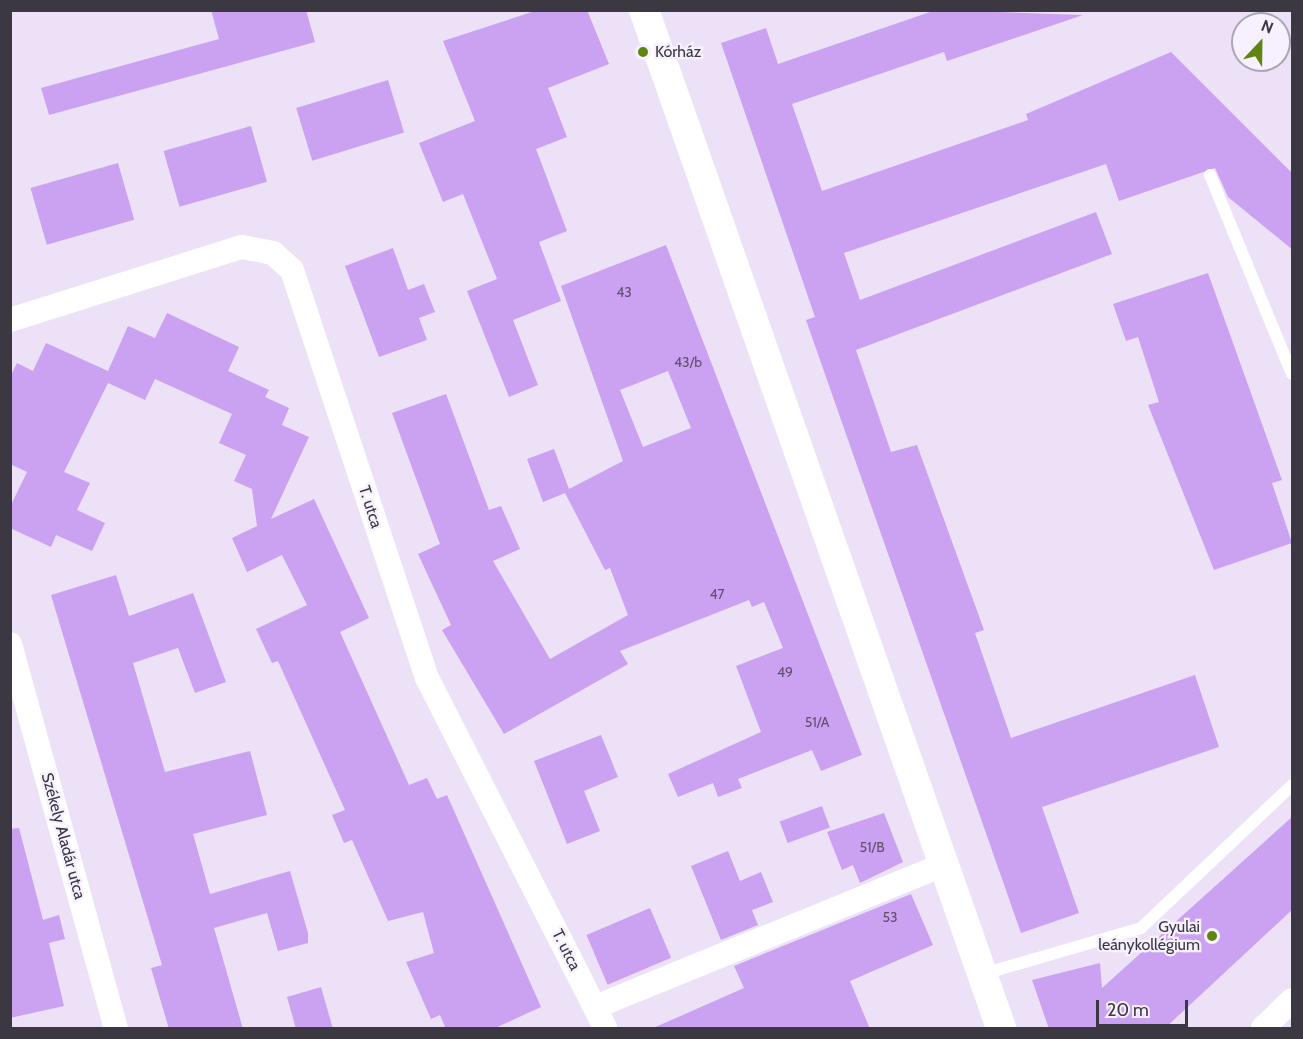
<!DOCTYPE html>
<html>
<head>
<meta charset="utf-8">
<style>
  body { margin:0 }
  #map { position:relative; width:1303px; height:1039px; overflow:hidden; background:#ece1f7; font-family:Cabin,sans-serif }
  div>[style] { position:absolute }
  [style*='--x'] { left:calc(var(--x)*1px); top:calc(var(--y)*1px); width:calc(var(--w)*1px); rotate:calc(var(--a)*1deg) }
  .building>* { inset:0; background:#cba1f1; transform-origin:0 0 }
  .service>* { height:12px; margin:-6px; padding:0 6px; transform-origin:6px; border-radius:6px; background:#fff }
  .minor>* { height:24px; margin:-12px; padding:0 12px; transform-origin:12px; border-radius:12px; background:#fff }
  .tertiary>* { height:30px; margin:-15px; padding:0 15px; transform-origin:15px; border-radius:15px; background:#fff }
  .dots>* { width:16px; height:16px; translate:-50% -50%; box-sizing:border-box; border:3px solid #f7f0fe; border-radius:50% }
  span { translate:-50% -50%; white-space:nowrap; text-align:center; line-height:1.15; -webkit-text-stroke:4.5px #f7f0fe; paint-order:stroke }
  .number-label { font-size:14px; color:#60526d }
  .number-label span { -webkit-text-stroke-width:0 }
  .poi-label { font-size:16px; color:#3c3841 }
  .left { translate:0 -50%; text-align:left }
  .right { translate:-100% -50%; text-align:right }
  .street-label { font-size:16px; color:#3c3841 }
  .frame { position:absolute; inset:0; border:12px solid #3c3841; pointer-events:none }
  .north { position:absolute; left:1231px; top:12px; width:60px; height:60px; box-sizing:border-box; background:#f7f0fe; border:2px solid #aca6b2; border-radius:50%; rotate:22deg; font-size:16px; font-weight:700; line-height:24px; text-align:center; color:#3c3841 }
  .north::after { content:''; display:block; margin:auto; width:21px; height:27px; background:#5e860e; clip-path:polygon(50% 0,100% 100%,50% 72%,0 100%) }
  .scale { position:absolute; left:1096px; top:1000px; width:92px; height:27px; box-sizing:border-box; border:3px solid #3c3841; border-top:0; padding-left:8px; font-size:18px; line-height:21px; white-space:nowrap; color:#3c3841; -webkit-text-stroke:4px #f7f0fe; paint-order:stroke }
</style>
</head>
<body>
<div id="map">
  <div class="building">
    <i style="clip-path:polygon(211px 10px,306px 10px,315px 42px,49px 115px,41px 88px,219px 39px)"></i>
    <i style="clip-path:polygon(538px 10px,587px 10px,609px 64px,548px 88px,567px 137px,536px 149px,567px 231px,539px 242px,561px 301px,513px 320px,538px 385px,509px 397px,467px 291px,497px 279px,463px 194px,443px 202px,419px 143px,475px 121px,443px 41px)"></i>
    <i style="clip-path:polygon(936px 10px,1083px 15px,947px 61px,944px 52px,792px 104px,822px 191px,1028px 120px,1026px 114px,1171px 52px,1293px 174px,1293px 250px,1228px 197px,1215px 168px,1119px 201px,1106px 164px,844px 253px,860px 300px,1096px 212px,1112px 254px,856px 350px,891px 452px,917px 445px,984px 630px,975px 633px,1011px 738px,1195px 675px,1219px 747px,1042px 807px,1079px 913px,1021px 933px,806px 320px,815px 317px,721px 43px,766px 28px,778px 64px)"></i>
    <i style="left:388px;top:80px;width:55px;height:96px;rotate:73deg"></i>
    <i style="left:251px;top:126px;width:58px;height:91px;rotate:74deg"></i>
    <i style="left:118px;top:163px;width:59px;height:91px;rotate:74deg"></i>
    <i style="clip-path:polygon(evenodd,666px 245px,862px 755px,821px 771px,812px 750px,738px 779px,742px 788px,718px 797px,713px 783px,678px 797px,668px 774px,761px 732px,736px 666px,783px 648px,764px 602px,752px 607px,749px 600px,620px 651px,628px 664px,504px 734px,442px 630px,451px 625px,418px 554px,440px 544px,392px 413px,446px 394px,489px 510px,501px 506px,520px 549px,493px 561px,550px 659px,628px 615px,610px 568px,605px 570px,565px 493px,543px 502px,527px 459px,554px 449px,569px 489px,623px 461px,561px 286px,666px 245px,668px 371px,691px 428px,643px 447px,620px 390px,668px 371px)"></i>
    <i style="clip-path:polygon(393px 248px,408px 290px,424px 284px,435px 312px,419px 318px,427px 340px,379px 357px,345px 266px)"></i>
    <i style="clip-path:polygon(1208px 273px,1282px 480px,1272px 483px,1292px 543px,1214px 570px,1148px 405px,1159px 402px,1138px 337px,1126px 341px,1113px 304px)"></i>
    <i style="clip-path:polygon(167px 313px,239px 347px,228px 371px,269px 390px,265px 397px,289px 408px,282px 425px,309px 437px,271px 519px,314px 499px,369px 618px,340px 632px,409px 785px,427px 778px,437px 799px,447px 795px,541px 1007px,493px 1029px,446px 1029px,440px 1015px,431px 1019px,406px 962px,434px 953px,423px 912px,388px 921px,352px 840px,344px 843px,332px 815px,345px 810px,278px 661px,272px 663px,256px 629px,307px 605px,282px 555px,247px 572px,232px 538px,257px 526px,252px 489px,234px 481px,246px 455px,219px 443px,232px 414px,155px 379px,145px 400px,108px 383px,64px 472px,90px 483px,77px 510px,105px 523px,92px 551px,56px 535px,51px 547px,10px 528px,10px 507px,27px 472px,10px 464px,10px 377px,17px 363px,33px 371px,46px 343px,108px 371px,128px 326px,155px 338px)"></i>
    <i style="clip-path:polygon(116px 575px,129px 616px,193px 593px,226px 682px,195px 693px,178px 648px,133px 663px,165px 772px,250px 751px,267px 815px,193px 834px,210px 894px,290px 871px,308px 933px,308px 943px,278px 951px,267px 913px,214px 928px,243px 1029px,169px 1029px,151px 968px,162px 965px,51px 595px)"></i>
    <i style="clip-path:polygon(601px 735px,618px 777px,584px 791px,600px 831px,567px 844px,534px 761px)"></i>
    <i style="left:822px;top:806px;width:23px;height:45px;rotate:70deg"></i>
    <i style="clip-path:polygon(884px 813px,903px 862px,860px 883px,853px 865px,842px 870px,827px 832px)"></i>
    <i style="clip-path:polygon(1293px 816px,1293px 909px,1164px 1029px,1049px 1029px,1032px 980px,1100px 963px,1102px 988px)"></i>
    <i style="clip-path:polygon(19px 828px,43px 920px,59px 915px,65px 939px,49px 943px,64px 1006px,10px 1018px,10px 829px)"></i>
    <i style="clip-path:polygon(728px 851px,740px 881px,761px 872px,773px 902px,752px 910px,758px 925px,721px 940px,691px 866px)"></i>
    <i style="clip-path:polygon(911px 894px,933px 945px,850px 981px,870px 1029px,651px 1029px,744px 988px,734px 966px)"></i>
    <i style="left:650px;top:908px;width:54px;height:69px;rotate:67deg"></i>
    <i style="clip-path:polygon(321px 987px,333px 1029px,296px 1029px,287px 997px)"></i>
  </div>
  <div class="service">
    <i style="--x:1210;--y:175;--w:215;--a:67.6"></i>
    <i style="--x:983;--y:974;--w:165;--a:-16.2"></i>
    <i style="--x:1141;--y:928;--w:208;--a:-43.4"></i>
  </div>
  <div class="minor">
    <i style="--x:10;--y:320;--w:243;--a:-17.5"></i>
    <i style="--x:242;--y:247;--w:32;--a:11"></i>
    <i style="--x:273;--y:253;--w:25;--a:42"></i>
    <i style="--x:292;--y:270;--w:430;--a:71.7"></i>
    <i style="--x:427;--y:678;--w:393;--a:63"></i>
    <i style="--x:10;--y:644;--w:398;--a:74.6"></i>
    <i style="--x:595;--y:1007;--w:376;--a:-22.2"></i>
    <i style="--x:1263;--y:1028;--w:40;--a:-44"></i>
  </div>
  <div class="tertiary">
    <i style="--x:644;--y:10;--w:1079;--a:70.67"></i>
  </div>
  <div class="dots">
    <i style="left:643px;top:52px;background:#5e860e"></i>
    <i style="left:1212px;top:936px;background:#5e860e"></i>
  </div>
  <div class="number-label">
    <span style="left:624px;top:292px">43</span>
    <span style="left:688px;top:362px">43/b</span>
    <span style="left:717px;top:594px">47</span>
    <span style="left:785px;top:672px">49</span>
    <span style="left:817px;top:722px">51/A</span>
    <span style="left:872px;top:847px">51/B</span>
    <span style="left:890px;top:917px">53</span>
  </div>
  <div class="poi-label">
    <span class="left" style="left:655px;top:52px">Kórház</span>
    <span class="right" style="left:1200px;top:936px">Gyulai<br>leánykollégium</span>
  </div>
  <div class="street-label">
    <span style="left:370px;top:507px;rotate:72deg">T. utca</span>
    <span style="left:63px;top:836px;rotate:75deg">Székely Aladár utca</span>
    <span style="left:566px;top:950px;rotate:63deg">T. utca</span>
  </div>
  <div class="frame"></div>
  <div class="north">N</div>
  <div class="scale">20 m</div>
</div>
</body>
</html>
